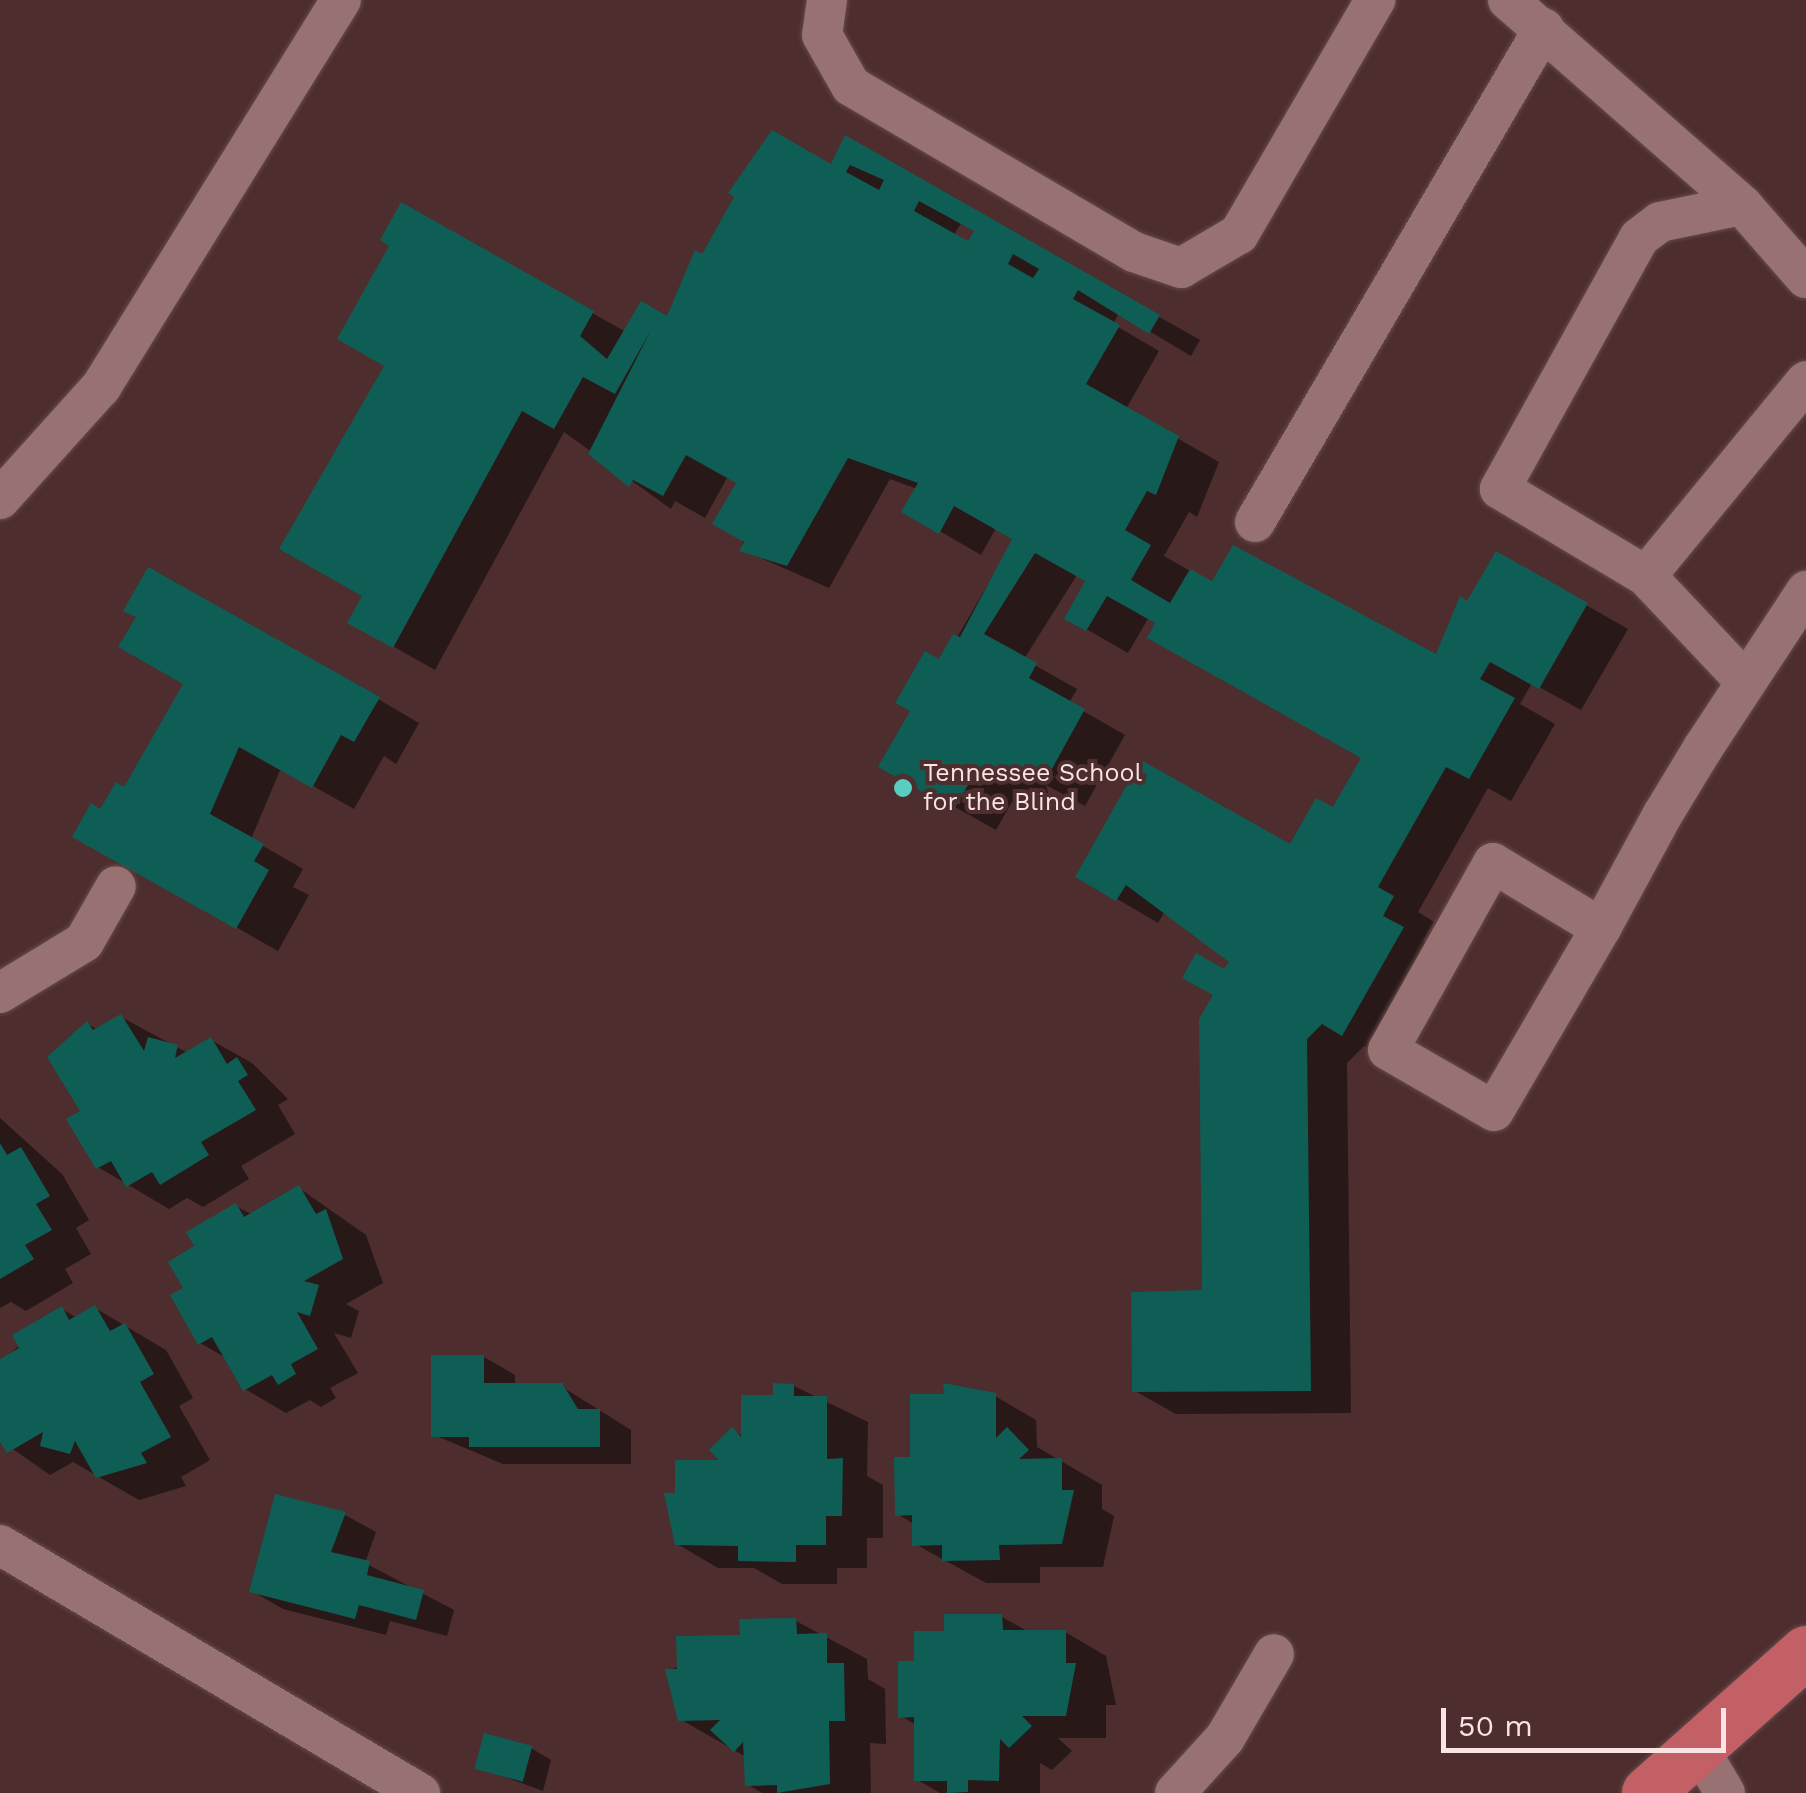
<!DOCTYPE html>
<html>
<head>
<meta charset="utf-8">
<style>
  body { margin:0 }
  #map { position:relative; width:1806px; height:1793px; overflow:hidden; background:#4d2d2d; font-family:"Work Sans",sans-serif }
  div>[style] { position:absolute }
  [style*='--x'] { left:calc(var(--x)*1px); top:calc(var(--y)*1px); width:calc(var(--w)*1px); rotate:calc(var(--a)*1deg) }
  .shadow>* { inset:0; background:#0007 }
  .building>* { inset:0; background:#0e5e55; transform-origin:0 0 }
  .roads { filter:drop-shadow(0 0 2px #664a4b) drop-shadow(0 0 2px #664a4b) }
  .minor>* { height:40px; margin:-20px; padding:0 20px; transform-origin:20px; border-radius:20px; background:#987272 }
  .major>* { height:52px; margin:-26px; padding:0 26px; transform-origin:26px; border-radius:26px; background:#c36066 }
  .dots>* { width:28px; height:28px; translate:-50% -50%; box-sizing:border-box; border:5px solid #4d2d2d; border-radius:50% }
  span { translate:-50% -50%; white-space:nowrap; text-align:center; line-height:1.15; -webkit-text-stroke:8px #4d2d2d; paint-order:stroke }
  .poi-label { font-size:25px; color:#f9e4e3 }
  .left { translate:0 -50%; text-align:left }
  .scale { position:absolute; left:1441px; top:1708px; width:285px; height:45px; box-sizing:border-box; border:5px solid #f9e4e3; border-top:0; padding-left:12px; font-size:30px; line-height:35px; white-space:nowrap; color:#f9e4e3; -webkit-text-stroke:8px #4d2d2d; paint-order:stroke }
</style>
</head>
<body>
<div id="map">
  <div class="shadow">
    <i style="clip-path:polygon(evenodd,846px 139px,1200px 340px,1191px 356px,1119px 313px,1113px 324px,1159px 351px,1126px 409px,1219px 462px,1197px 517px,1189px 512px,1164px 556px,1213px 584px,1437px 657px,1497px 554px,1628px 629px,1581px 710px,1532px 683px,1520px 704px,1555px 724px,1511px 801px,1488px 788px,1418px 912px,1434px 922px,1423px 941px,1443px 953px,1384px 1057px,1364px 1046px,1347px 1063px,1351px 1413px,1176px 1414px,1135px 1391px,1205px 1293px,1232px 961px,1165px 911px,1158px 923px,1078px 876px,1291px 847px,1333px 811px,1364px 758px,1149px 617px,1128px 653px,1067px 618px,1088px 581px,1077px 575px,1024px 659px,1077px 689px,1069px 703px,1125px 735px,1085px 806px,1046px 785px,1050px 800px,1012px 802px,996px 830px,882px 766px,1015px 538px,996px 528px,981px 555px,905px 511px,917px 489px,890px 479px,829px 588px,743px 550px,739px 482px,728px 476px,705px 518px,675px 501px,671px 509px,564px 432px,435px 670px,350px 622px,366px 596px,402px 206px,626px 332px,669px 320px,703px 257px,833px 168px,846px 139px,962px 222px,977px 231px,969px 245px,953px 236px,962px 222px)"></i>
    <i style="clip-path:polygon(186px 683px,378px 699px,419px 723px,396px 764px,384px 756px,354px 809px,281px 768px,251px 839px,303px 869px,293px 887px,309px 895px,278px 951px,75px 836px,125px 790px)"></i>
    <i style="clip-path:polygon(121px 1017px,188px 1053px,211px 1040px,252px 1063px,288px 1099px,278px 1105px,295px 1134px,241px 1166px,249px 1179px,203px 1207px,187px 1198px,169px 1209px,98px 1167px,83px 1112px,88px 1024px,98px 1030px)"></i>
    <i style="clip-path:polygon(0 1118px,62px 1174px,89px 1220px,76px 1228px,91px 1254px,65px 1269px,73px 1283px,26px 1311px,11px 1302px,0 1308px)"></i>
    <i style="clip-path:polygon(299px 1188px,366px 1235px,383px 1283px,346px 1304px,359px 1311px,351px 1338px,334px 1333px,358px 1373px,330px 1388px,336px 1398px,321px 1407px,310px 1400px,286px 1413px,245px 1389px,228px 1359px,200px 1343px,187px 1289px,198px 1247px,236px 1206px,253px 1215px)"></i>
    <i style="clip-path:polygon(95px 1308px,166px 1350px,193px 1398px,179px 1406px,210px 1460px,181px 1477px,186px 1486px,139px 1500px,73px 1462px,50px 1475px,0 1440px,0 1362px,62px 1309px,77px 1318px)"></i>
    <i style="clip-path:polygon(484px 1357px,515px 1375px,515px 1386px,561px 1386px,631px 1430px,631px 1464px,503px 1464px,434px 1435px)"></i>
    <i style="clip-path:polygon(794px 1386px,868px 1422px,867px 1476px,883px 1485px,883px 1538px,867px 1538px,867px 1568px,837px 1568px,837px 1584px,782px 1584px,754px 1568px,718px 1568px,677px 1544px,678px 1495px,725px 1463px,732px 1430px,744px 1437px)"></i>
    <i style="clip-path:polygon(995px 1396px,1036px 1420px,1037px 1447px,1102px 1485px,1102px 1509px,1114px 1516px,1103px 1567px,1040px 1567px,1040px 1583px,986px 1583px,915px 1544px,914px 1524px,897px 1514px,913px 1460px)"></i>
    <i style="clip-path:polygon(345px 1515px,376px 1532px,365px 1563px,454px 1610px,447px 1636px,390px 1621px,386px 1635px,283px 1609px,252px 1591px)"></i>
    <i style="clip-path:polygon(1002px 1617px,1029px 1632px,1065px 1632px,1106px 1656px,1116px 1705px,1106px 1705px,1106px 1738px,1058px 1738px,1072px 1751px,1052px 1770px,1040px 1763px,1040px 1793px,940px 1793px,916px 1779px,916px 1725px,901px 1716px,916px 1663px,947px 1633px)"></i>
    <i style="clip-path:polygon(796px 1621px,867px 1659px,868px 1679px,885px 1689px,886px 1744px,870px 1743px,871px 1793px,762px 1793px,747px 1784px,746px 1757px,680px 1719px,667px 1671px)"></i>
    <i style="clip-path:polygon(531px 1748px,551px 1760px,543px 1791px,478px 1767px)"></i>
  </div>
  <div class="building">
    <i style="clip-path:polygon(evenodd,772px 130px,831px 164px,845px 135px,1160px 315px,1149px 334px,1078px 290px,1073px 299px,1120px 325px,1086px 384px,1179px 436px,1156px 495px,1147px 491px,1125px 530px,1151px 545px,1131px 580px,1170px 603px,1190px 569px,1212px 581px,1233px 545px,1436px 654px,1460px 596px,1467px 601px,1496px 551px,1588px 603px,1539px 689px,1490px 662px,1480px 679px,1515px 698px,1469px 779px,1446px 767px,1378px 887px,1394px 896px,1383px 916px,1404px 927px,1342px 1036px,1322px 1024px,1307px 1039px,1311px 1391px,1132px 1392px,1131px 1292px,1202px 1290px,1199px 1019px,1213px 995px,1182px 978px,1196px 953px,1224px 969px,1229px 962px,1126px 885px,1116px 901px,1075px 877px,1141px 760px,1290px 844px,1316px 798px,1333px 807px,1361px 758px,1147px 638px,1155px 623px,1107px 596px,1086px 631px,1064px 619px,1085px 581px,1035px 553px,984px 634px,1037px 663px,1029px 678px,1085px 709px,1043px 785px,1007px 765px,1010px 776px,979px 786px,975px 773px,954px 809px,878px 767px,910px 711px,895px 703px,925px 651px,939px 659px,953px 634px,960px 637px,1012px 539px,954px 506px,939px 534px,901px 512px,918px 483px,848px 458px,787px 566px,739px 551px,744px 542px,712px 524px,736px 483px,686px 455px,663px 496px,633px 480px,629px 487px,588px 454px,651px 330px,615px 394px,583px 377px,554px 429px,522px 411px,393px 648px,347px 623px,362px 596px,279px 549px,384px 366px,337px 339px,389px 246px,380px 240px,401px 202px,594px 311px,580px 336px,607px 359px,641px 301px,667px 316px,695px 250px,702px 254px,734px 197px,728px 193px,772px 130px,850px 165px,884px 180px,879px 190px,846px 172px,850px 165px,772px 130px,919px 201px,974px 231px,968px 241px,914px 211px,919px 201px,772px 130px,1013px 254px,1039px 269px,1033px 278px,1008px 264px,1013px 254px)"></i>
    <i style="clip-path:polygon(148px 567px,380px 697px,354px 742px,341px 735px,312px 788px,239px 747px,210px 814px,264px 844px,254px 861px,269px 870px,236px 929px,72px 837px,91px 803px,100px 809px,116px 782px,124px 787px,183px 684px,118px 647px,136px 617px,123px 611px)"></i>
    <i style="clip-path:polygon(121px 1014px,144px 1051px,148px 1037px,178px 1045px,175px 1058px,211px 1037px,227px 1064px,237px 1057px,248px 1075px,238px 1081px,256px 1110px,201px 1142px,209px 1155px,160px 1185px,152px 1172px,126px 1187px,111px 1161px,96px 1169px,66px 1119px,80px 1111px,47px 1057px,87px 1021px,93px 1030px)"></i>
    <i style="clip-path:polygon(0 1143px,7px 1155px,21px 1147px,50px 1196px,36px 1204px,52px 1230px,25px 1245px,34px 1259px,0 1279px)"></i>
    <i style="clip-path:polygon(299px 1185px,316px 1214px,326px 1209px,343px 1259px,304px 1281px,319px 1285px,310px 1316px,297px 1312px,318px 1349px,291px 1364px,296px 1374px,278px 1385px,272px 1375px,243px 1391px,212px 1337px,198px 1345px,170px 1295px,183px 1288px,168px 1262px,194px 1246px,186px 1232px,236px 1203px,244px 1217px)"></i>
    <i style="clip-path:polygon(95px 1305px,110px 1331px,125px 1323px,154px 1374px,140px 1382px,171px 1437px,141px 1453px,147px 1463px,96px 1478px,75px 1441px,70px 1454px,40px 1446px,43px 1432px,7px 1453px,0 1442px,0 1359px,19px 1348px,12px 1335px,62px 1306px,69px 1320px)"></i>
    <i style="clip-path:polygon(431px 1355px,484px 1355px,484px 1383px,562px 1383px,578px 1409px,600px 1409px,600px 1447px,469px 1447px,469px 1437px,431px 1437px)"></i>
    <i style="clip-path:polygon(773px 1383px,794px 1384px,794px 1396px,827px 1396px,827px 1459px,843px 1458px,842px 1516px,826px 1516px,826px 1545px,796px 1545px,796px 1562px,738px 1561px,738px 1546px,675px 1545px,664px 1493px,675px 1493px,675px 1460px,719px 1460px,709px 1450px,732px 1427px,741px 1437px,741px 1395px,773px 1395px)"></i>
    <i style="clip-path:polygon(943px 1383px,996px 1393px,996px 1438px,1007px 1427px,1029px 1450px,1019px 1459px,1062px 1458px,1062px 1490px,1074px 1490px,1062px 1544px,999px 1545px,1000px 1560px,942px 1561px,942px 1545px,912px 1546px,912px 1515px,895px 1516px,894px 1457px,910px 1457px,910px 1394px,944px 1394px)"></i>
    <i style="clip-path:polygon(275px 1494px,346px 1512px,331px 1552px,370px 1561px,367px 1575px,424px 1590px,416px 1620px,359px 1605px,355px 1619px,249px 1592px)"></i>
    <i style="clip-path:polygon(944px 1614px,1002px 1614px,1003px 1630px,1066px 1630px,1066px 1663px,1076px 1663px,1066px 1716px,1022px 1716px,1032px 1726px,1009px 1748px,1000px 1739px,999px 1781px,968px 1780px,968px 1792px,947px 1793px,947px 1781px,914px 1781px,914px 1717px,898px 1718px,898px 1661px,914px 1661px,914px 1631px,944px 1631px)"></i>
    <i style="clip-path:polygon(796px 1618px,797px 1634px,827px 1633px,827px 1663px,844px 1663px,845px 1721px,829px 1721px,830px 1784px,777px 1793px,777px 1785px,745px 1786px,743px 1742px,734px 1752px,710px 1730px,720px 1720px,678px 1721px,665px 1669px,677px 1669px,676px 1636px,740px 1635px,739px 1619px)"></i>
    <i style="left:484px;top:1733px;width:50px;height:37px;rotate:15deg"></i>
  </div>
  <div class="roads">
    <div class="minor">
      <i style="--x:827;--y:0;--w:35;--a:98"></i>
      <i style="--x:822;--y:35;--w:59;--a:60.4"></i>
      <i style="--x:851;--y:86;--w:328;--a:30.4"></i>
      <i style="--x:1134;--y:252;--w:50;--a:18.8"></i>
      <i style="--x:1181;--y:268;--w:67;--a:-30.4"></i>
      <i style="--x:1239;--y:234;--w:271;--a:-59.8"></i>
      <i style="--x:1508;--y:0;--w:311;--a:41.2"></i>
      <i style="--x:1742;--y:205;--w:97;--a:48.8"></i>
      <i style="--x:1742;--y:205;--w:84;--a:168.3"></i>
      <i style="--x:1660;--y:222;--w:26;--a:143"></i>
      <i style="--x:1639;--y:238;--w:287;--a:119"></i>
      <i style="--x:1500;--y:489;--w:170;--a:30.8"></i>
      <i style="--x:1646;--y:576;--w:252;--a:-50.6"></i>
      <i style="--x:0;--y:499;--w:151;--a:-48"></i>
      <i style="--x:101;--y:387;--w:455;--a:-58.2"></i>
      <i style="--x:1255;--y:522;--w:572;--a:-59.67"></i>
      <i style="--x:1646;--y:576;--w:144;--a:46.7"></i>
      <i style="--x:1601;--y:928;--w:126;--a:-149"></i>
      <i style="--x:1493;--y:863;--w:214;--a:119.3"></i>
      <i style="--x:1388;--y:1050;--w:122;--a:29.9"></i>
      <i style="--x:1494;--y:1111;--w:212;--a:-59.7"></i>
      <i style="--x:1601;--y:928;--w:130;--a:-61.5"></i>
      <i style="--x:1663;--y:814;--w:77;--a:-58.8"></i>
      <i style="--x:1703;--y:748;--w:188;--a:-56.7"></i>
      <i style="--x:0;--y:993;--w:98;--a:-31.3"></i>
      <i style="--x:84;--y:942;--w:64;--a:-60.3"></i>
      <i style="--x:0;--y:1545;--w:488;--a:30.6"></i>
      <i style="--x:1699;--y:1749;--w:51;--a:59.4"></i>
      <i style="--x:1175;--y:1793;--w:74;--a:-47.7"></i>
      <i style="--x:1225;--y:1738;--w:97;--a:-59.7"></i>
    </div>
    <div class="major">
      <i style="--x:1648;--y:1793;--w:212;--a:-41.7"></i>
    </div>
  </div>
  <div class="dots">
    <i style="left:903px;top:788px;background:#59cebe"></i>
  </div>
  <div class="poi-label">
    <span class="left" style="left:923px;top:788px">Tennessee School<br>for the Blind</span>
  </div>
  <div class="scale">50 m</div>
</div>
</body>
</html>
